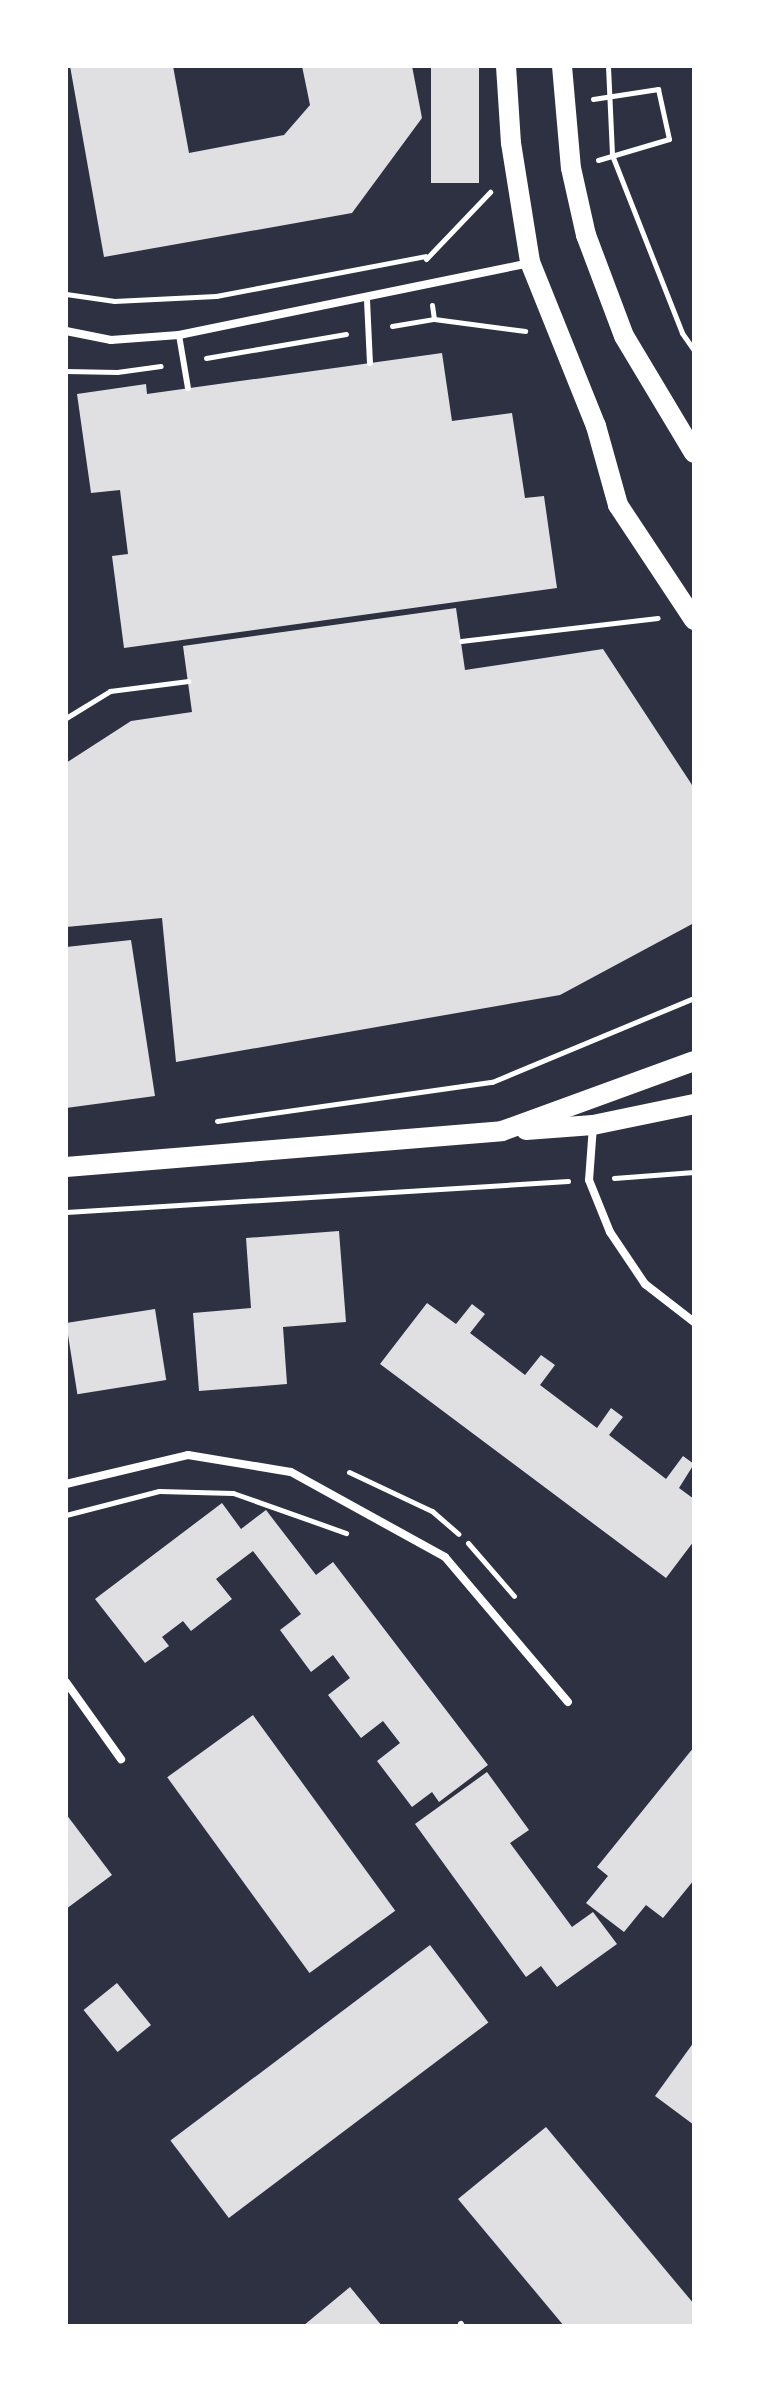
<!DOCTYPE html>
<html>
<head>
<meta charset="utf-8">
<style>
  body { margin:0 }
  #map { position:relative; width:760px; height:2392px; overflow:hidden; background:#2d3142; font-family:"Fira Sans Condensed",sans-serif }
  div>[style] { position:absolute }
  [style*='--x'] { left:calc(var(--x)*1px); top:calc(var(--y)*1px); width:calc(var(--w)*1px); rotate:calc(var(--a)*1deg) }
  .building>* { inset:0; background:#e0e0e3; transform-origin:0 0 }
  .path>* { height:5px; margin:-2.5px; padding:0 2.5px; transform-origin:2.5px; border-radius:2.5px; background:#fff }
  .service>* { height:6px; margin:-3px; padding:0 3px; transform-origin:3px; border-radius:3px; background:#fff }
  .minor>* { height:8px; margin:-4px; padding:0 4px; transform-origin:4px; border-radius:4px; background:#fff }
  .primary>* { height:20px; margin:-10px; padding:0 10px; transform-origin:10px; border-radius:10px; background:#fff }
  span { translate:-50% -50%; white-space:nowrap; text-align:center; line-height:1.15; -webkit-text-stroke:6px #fff; paint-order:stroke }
  .frame { position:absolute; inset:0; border:68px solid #fff; pointer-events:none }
</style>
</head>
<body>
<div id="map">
  <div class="building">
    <i style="clip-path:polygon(70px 66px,173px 66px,189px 153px,284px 135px,310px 105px,302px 66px,412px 66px,422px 118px,352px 213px,104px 257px)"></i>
    <i style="left:431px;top:66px;width:48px;height:117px"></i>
    <i style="clip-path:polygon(442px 353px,452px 421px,512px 413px,525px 498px,544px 496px,557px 588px,124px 648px,112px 556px,128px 554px,120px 490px,91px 493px,77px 394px,146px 384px,147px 394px)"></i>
    <i style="clip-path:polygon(456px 608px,465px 670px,603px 649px,694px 788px,694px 923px,560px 995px,176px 1062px,162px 918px,66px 927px,66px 763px,131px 721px,192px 712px,183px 646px)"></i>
    <i style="clip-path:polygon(131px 940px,155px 1096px,66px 1108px,66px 947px)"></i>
    <i style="clip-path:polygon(339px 1231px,346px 1322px,283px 1327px,287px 1384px,199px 1391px,193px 1313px,251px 1308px,246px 1238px)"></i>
    <i style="clip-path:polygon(427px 1303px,456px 1324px,472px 1304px,485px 1314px,470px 1333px,525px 1375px,541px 1355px,555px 1365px,540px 1385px,597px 1428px,611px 1408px,623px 1417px,609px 1435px,666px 1479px,683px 1456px,694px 1464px,679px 1488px,694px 1499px,694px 1541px,666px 1578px,380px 1364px)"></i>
    <i style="left:155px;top:1309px;width:72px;height:90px;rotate:81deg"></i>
    <i style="clip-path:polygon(222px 1503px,241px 1529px,266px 1510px,316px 1575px,333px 1562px,488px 1765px,439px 1802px,432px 1792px,412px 1807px,377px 1761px,400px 1743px,383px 1721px,361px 1738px,328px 1695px,350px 1678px,333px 1655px,311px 1672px,280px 1630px,301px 1614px,253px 1551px,216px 1579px,232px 1599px,191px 1631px,183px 1621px,162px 1637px,169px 1646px,145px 1663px,95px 1599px)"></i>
    <i style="left:253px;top:1715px;width:242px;height:106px;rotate:54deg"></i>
    <i style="clip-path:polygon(694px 1747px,694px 1880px,663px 1918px,646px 1905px,624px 1932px,586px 1903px,608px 1876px,597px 1867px)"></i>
    <i style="clip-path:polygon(487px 1772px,529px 1830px,510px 1843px,572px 1927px,593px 1912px,617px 1944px,557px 1987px,541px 1966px,526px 1977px,415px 1824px)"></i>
    <i style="clip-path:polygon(66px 1814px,112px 1875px,66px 1909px)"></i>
    <i style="left:430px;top:1945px;width:97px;height:325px;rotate:53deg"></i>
    <i style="left:117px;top:1983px;width:54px;height:43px;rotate:51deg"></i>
    <i style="clip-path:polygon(694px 2042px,694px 2125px,655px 2096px)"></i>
    <i style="clip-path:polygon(546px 2127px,694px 2304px,694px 2326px,564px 2326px,458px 2199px)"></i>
    <i style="clip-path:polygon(350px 2287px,382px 2326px,303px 2326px)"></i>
  </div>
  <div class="path">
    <i style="--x:608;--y:66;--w:89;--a:87.4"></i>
    <i style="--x:612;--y:155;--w:191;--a:68.5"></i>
    <i style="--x:682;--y:333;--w:21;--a:55"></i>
    <i style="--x:593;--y:99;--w:66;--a:-8.7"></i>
    <i style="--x:658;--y:89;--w:51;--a:77.6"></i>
    <i style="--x:669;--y:139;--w:74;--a:163.5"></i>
    <i style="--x:426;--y:259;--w:93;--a:-46.3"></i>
    <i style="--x:66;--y:294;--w:49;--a:8.3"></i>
    <i style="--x:114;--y:301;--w:102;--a:-2.8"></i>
    <i style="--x:216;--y:296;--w:213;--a:-10.8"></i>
    <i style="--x:432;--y:305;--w:14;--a:82"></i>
    <i style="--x:434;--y:319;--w:92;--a:7.5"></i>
    <i style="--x:392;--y:326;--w:43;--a:-9.5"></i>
    <i style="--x:206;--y:358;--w:142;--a:-9.7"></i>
    <i style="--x:66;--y:371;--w:51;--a:1.1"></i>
    <i style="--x:117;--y:372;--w:44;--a:-7.8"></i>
    <i style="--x:461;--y:641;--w:198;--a:-6.7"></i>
    <i style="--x:66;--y:718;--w:52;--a:-31.5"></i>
    <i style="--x:110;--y:691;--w:79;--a:-7.3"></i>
    <i style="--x:217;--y:1121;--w:278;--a:-8.1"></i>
    <i style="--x:492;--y:1082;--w:219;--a:-22.6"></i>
    <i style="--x:614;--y:1178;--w:80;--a:-4.3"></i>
    <i style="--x:66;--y:1212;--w:503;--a:-3.53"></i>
    <i style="--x:349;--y:1472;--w:92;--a:25.2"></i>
    <i style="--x:432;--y:1511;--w:35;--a:41"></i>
    <i style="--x:66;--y:1515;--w:96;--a:-14.5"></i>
    <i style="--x:159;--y:1491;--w:74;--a:1.5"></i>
    <i style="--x:233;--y:1493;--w:120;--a:19.5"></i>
    <i style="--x:468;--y:1543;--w:70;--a:49"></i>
  </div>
  <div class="service">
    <i style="--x:367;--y:300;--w:63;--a:87.3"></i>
    <i style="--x:179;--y:335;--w:54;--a:80.4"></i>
    <i style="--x:461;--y:2324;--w:2;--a:63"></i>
  </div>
  <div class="minor">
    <i style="--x:66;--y:331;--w:46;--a:11.3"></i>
    <i style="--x:111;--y:340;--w:68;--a:-4.2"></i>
    <i style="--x:179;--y:335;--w:357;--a:-11.6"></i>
    <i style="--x:593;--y:1126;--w:54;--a:94.2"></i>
    <i style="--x:589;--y:1180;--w:56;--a:68"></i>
    <i style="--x:610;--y:1232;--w:63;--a:56.1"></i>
    <i style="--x:645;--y:1284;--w:62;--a:37.8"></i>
    <i style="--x:66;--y:1484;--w:125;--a:-13.4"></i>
    <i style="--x:188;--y:1455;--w:104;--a:9.4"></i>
    <i style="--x:291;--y:1472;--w:176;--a:28.9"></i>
    <i style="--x:445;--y:1557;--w:190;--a:49.7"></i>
    <i style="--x:66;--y:1682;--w:95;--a:54.5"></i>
  </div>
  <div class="primary">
    <i style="--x:506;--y:66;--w:77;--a:86.3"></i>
    <i style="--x:511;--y:143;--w:121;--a:80.9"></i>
    <i style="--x:530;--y:262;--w:177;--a:68.1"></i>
    <i style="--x:596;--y:426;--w:82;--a:74.4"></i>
    <i style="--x:618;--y:505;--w:138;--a:56.5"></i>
    <i style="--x:562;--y:66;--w:102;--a:85"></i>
    <i style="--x:571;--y:168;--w:69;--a:77.4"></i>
    <i style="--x:586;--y:235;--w:108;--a:69.4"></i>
    <i style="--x:624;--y:336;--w:136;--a:59.1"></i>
    <i style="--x:526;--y:1130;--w:67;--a:-4.3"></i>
    <i style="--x:593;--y:1125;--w:103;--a:-11.7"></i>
    <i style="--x:66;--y:1167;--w:437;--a:-4.7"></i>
    <i style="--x:502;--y:1131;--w:204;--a:-20"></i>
  </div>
  <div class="frame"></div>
</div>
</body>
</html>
